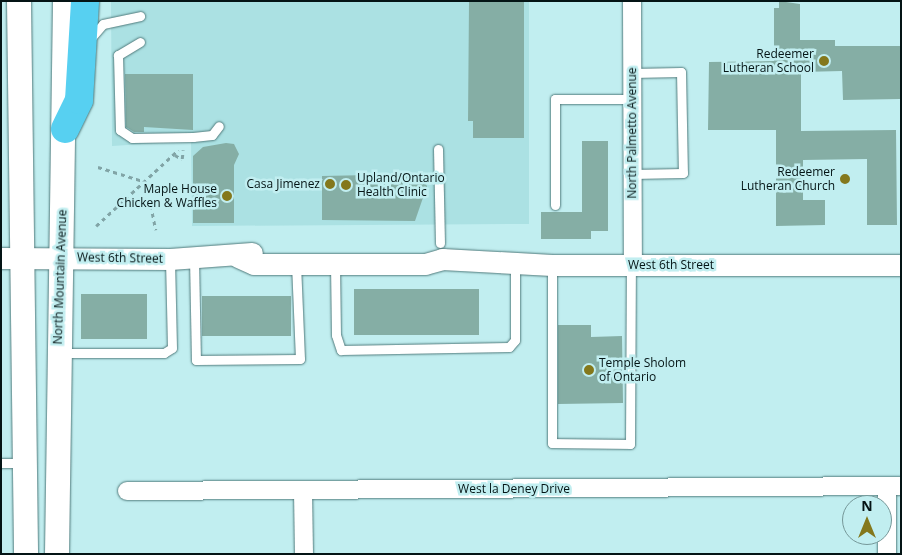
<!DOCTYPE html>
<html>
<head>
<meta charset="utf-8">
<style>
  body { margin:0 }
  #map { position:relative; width:902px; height:555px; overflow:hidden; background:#c1eef0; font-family:"Open Sans",sans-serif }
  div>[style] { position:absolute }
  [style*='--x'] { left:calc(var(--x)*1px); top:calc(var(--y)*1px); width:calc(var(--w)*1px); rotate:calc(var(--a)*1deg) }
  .built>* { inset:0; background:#abe1e3 }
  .building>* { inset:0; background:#85aea5; transform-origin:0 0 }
  .path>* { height:2.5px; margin-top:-1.25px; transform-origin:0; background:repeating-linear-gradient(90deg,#81a4a6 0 4px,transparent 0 8px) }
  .roads { filter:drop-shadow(0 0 1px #507a7b) drop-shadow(0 0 1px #507a7b) }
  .service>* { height:9px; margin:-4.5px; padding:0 4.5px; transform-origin:4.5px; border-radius:4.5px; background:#fff }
  .minor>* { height:18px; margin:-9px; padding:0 9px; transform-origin:9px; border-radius:9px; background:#fff }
  .tertiary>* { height:21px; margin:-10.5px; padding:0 10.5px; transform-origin:10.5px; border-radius:10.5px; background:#fff }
  .secondary>* { height:24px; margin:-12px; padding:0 12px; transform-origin:12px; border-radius:12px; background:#fff }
  .motorway>* { height:28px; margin:-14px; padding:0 14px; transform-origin:14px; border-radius:14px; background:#57d0f1 }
  .dots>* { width:14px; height:14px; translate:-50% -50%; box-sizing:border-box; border:2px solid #c1eef0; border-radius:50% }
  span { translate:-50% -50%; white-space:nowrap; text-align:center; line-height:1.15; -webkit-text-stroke:5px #c1eef0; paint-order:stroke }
  .poi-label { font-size:12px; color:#041415 }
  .right { translate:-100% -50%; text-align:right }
  .left { translate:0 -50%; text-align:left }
  .street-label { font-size:12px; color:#041415 }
  .frame { position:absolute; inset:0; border:2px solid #041415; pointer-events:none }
  .north { position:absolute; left:842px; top:495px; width:50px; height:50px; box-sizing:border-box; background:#c1eef0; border:1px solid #759798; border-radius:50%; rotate:0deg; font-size:14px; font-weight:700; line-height:20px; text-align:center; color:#041415 }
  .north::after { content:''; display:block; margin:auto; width:18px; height:22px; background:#84781c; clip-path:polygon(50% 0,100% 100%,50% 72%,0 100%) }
</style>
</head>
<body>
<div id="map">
  <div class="built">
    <i style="clip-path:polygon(111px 1px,529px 1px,529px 224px,192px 226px,191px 141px,112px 146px)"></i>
  </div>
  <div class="building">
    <i style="clip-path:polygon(524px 1px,524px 138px,473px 138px,473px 121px,468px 121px,469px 2px)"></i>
    <i style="clip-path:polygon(779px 1px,800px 4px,800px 40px,835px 40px,835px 46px,900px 46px,900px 99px,843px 100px,842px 71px,801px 72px,801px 131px,896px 130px,897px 225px,867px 225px,867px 159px,803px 160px,803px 200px,825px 200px,825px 225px,776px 226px,776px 130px,708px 130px,709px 62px,774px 61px,774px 8px,779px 8px)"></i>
    <i style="clip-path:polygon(125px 74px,193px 74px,193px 130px,144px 127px,144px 132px,134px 132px,126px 127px)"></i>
    <i style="clip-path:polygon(582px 141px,608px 141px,608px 231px,591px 231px,591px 239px,541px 239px,541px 212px,582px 212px)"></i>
    <i style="clip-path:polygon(226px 143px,234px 144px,239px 154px,234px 165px,234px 223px,193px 223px,193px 156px,203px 147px)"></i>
    <i style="clip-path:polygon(419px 174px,427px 186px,415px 221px,322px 220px,322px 176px)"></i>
    <i style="left:479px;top:289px;width:46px;height:125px;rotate:90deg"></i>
    <i style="left:81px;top:294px;width:66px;height:45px"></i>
    <i style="left:202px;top:296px;width:89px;height:40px"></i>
    <i style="clip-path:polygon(558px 325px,591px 325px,591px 337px,622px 336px,623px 403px,558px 404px)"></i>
  </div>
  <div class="path">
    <i style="--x:175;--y:155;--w:8;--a:30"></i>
    <i style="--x:182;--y:159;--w:9;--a:-84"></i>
    <i style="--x:98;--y:167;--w:50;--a:17.4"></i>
    <i style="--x:146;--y:182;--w:49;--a:78.2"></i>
    <i style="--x:96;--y:226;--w:112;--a:-42.8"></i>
  </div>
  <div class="roads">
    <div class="service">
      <i style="--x:90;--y:39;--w:20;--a:-49"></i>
      <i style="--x:103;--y:24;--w:38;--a:-12"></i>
      <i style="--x:140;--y:42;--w:26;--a:149"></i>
      <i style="--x:118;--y:55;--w:75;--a:88.5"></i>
      <i style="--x:120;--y:130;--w:14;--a:34"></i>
      <i style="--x:132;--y:138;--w:61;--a:-0.9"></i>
      <i style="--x:193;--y:137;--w:19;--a:-6"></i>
      <i style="--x:212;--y:135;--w:11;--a:-52"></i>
      <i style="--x:632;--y:73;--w:49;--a:-1.2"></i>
      <i style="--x:681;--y:72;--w:101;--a:88.9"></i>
      <i style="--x:683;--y:173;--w:51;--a:178.9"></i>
      <i style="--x:438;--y:149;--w:94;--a:88.8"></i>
      <i style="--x:555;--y:205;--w:106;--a:-90"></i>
      <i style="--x:555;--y:99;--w:77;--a:0"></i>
      <i style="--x:194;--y:258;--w:102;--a:88.9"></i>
      <i style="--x:196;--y:360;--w:104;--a:-0.6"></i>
      <i style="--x:300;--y:359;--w:95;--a:-92.4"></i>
      <i style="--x:335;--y:264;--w:71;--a:89.2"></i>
      <i style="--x:336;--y:335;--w:16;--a:72"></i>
      <i style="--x:341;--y:350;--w:168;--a:-1"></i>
      <i style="--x:509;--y:347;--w:9;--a:-49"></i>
      <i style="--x:515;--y:340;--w:77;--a:-90"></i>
      <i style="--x:552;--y:265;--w:178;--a:90"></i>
      <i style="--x:552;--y:443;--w:78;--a:0.7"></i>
      <i style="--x:630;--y:444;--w:179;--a:-89.7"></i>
      <i style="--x:60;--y:353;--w:104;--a:0"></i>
      <i style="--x:164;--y:353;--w:9;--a:-32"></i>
      <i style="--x:172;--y:348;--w:88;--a:-91.3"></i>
      <i style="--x:1;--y:463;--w:22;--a:0"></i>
    </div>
    <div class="minor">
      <i style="--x:632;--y:1;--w:264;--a:89.8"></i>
      <i style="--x:887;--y:486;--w:68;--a:90"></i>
      <i style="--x:127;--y:491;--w:774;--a:-0.37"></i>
      <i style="--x:303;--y:491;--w:63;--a:89.1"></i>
    </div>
    <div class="tertiary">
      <i style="--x:238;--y:257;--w:17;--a:24"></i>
      <i style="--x:254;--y:264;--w:171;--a:0"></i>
      <i style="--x:425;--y:264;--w:18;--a:-16"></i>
      <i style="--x:442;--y:259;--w:110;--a:3.1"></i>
      <i style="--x:552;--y:265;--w:349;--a:0"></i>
      <i style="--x:1;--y:258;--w:169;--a:0.3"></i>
      <i style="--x:170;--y:259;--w:82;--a:-4.2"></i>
    </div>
    <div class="secondary">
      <i style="--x:19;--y:1;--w:553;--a:89.27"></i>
      <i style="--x:57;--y:554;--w:553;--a:-89.17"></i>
    </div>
    <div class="motorway">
      <i style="--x:65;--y:129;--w:32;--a:-64"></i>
      <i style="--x:79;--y:100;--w:99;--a:-86.5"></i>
    </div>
  </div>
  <div class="dots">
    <i style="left:824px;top:61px;background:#84781c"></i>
    <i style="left:845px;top:179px;background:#84781c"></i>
    <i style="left:330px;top:184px;background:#84781c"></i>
    <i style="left:346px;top:185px;background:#84781c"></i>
    <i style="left:227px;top:196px;background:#84781c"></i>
    <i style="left:589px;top:370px;background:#84781c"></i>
  </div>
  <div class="poi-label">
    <span class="right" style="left:814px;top:61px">Redeemer<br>Lutheran School</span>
    <span class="right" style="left:835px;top:179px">Redeemer<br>Lutheran Church</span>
    <span class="left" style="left:357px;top:185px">Upland/Ontario<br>Health Clinic</span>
    <span class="right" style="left:320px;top:184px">Casa Jimenez</span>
    <span class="right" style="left:217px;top:196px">Maple House<br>Chicken &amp; Waffles</span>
    <span class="left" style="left:599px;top:370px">Temple Sholom<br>of Ontario</span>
  </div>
  <div class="street-label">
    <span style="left:632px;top:133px;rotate:-90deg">North Palmetto Avenue</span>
    <span style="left:120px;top:258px;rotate:1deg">West 6th Street</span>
    <span style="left:671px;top:265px">West 6th Street</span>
    <span style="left:60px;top:277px;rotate:-88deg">North Mountain Avenue</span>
    <span style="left:514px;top:489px">West la Deney Drive</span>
  </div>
  <div class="frame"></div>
  <div class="north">N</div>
</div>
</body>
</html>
